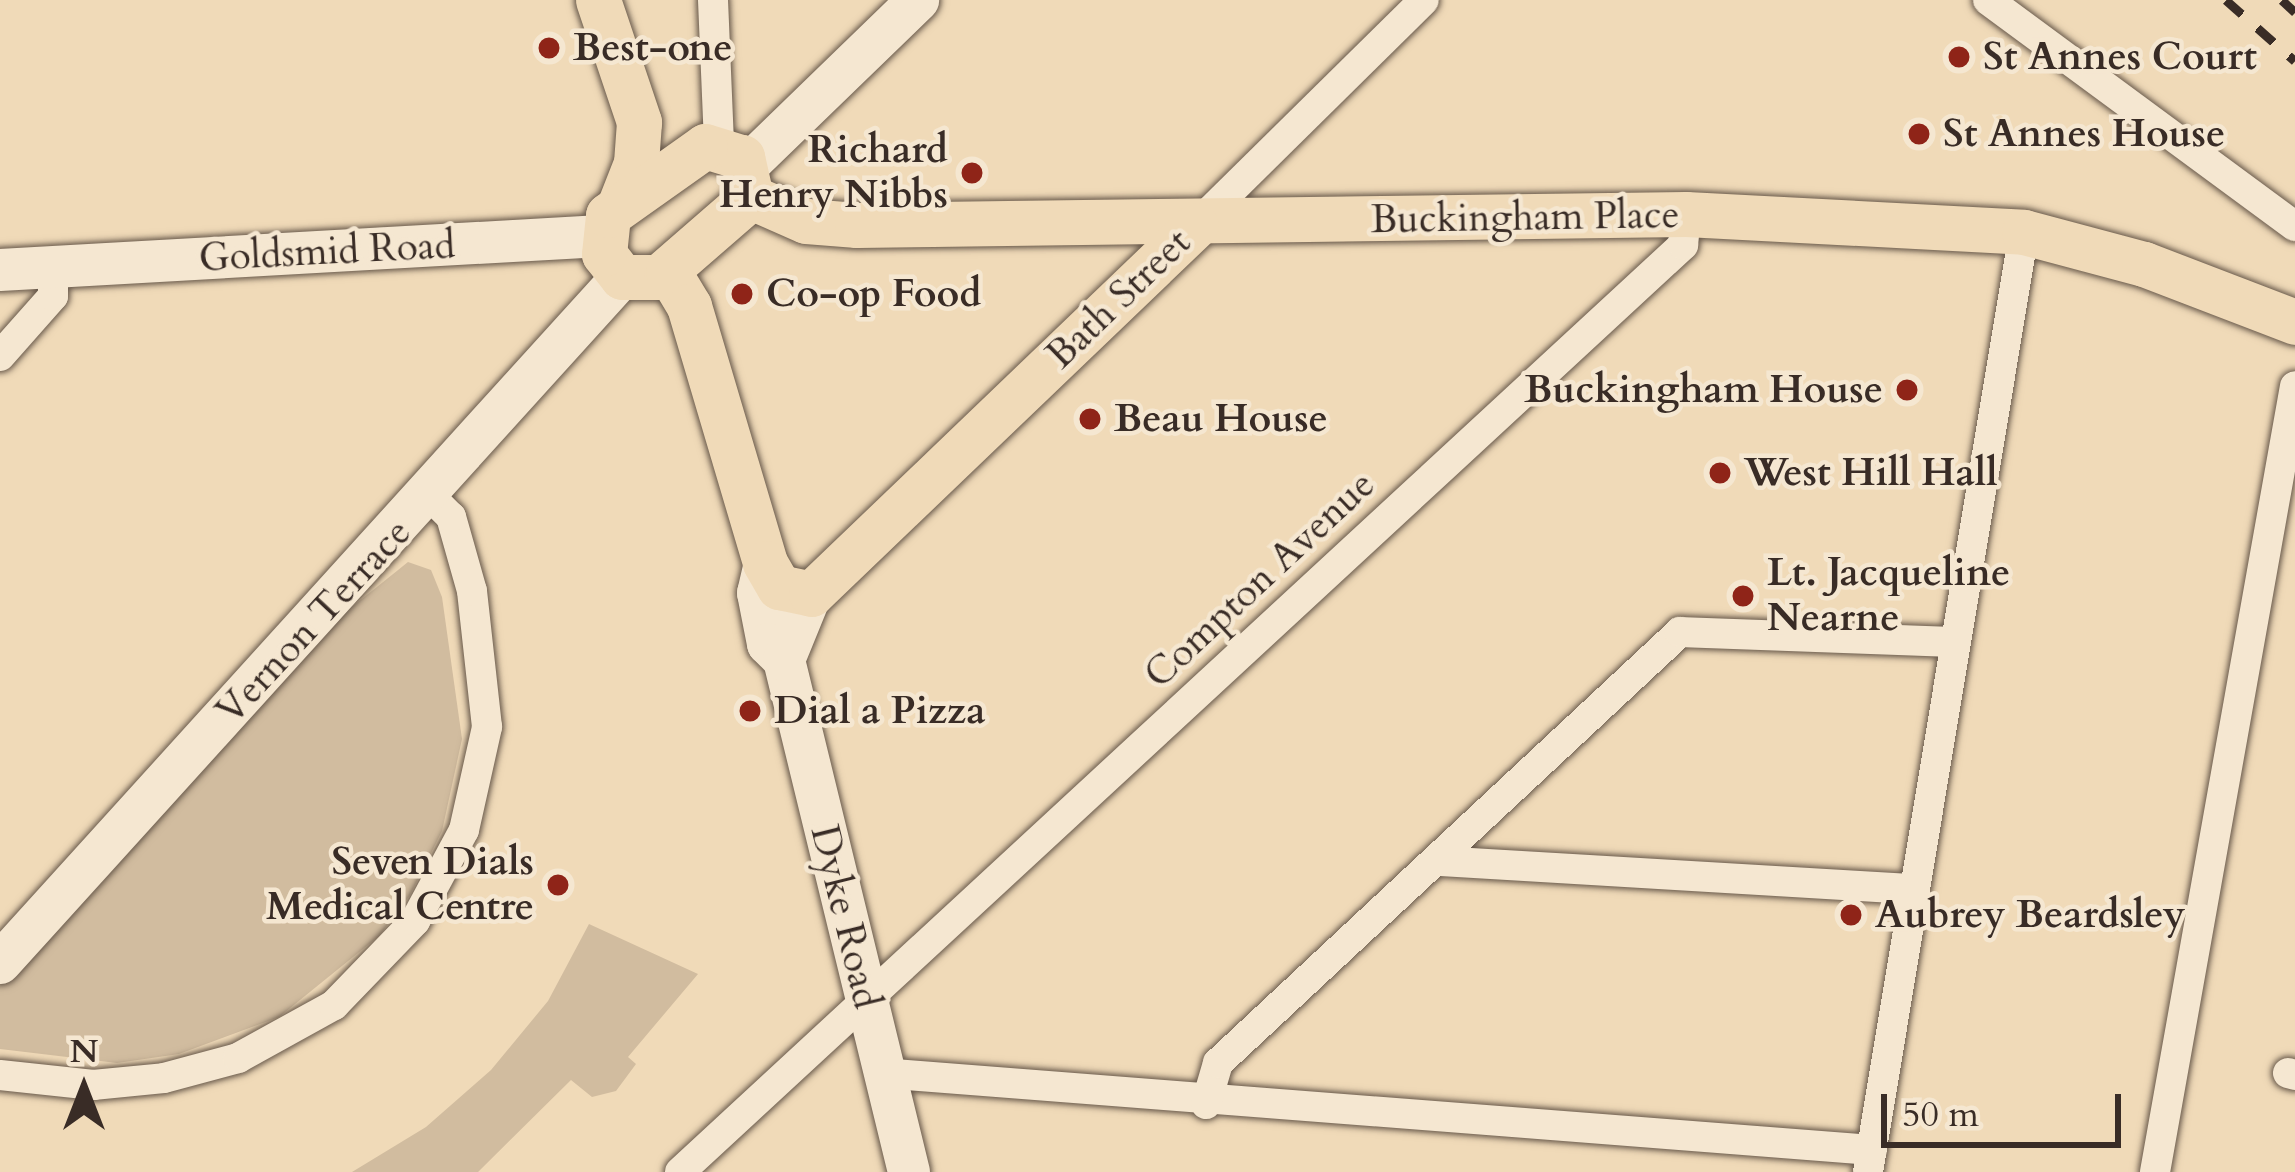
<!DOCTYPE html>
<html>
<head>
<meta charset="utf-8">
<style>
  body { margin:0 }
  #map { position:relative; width:2295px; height:1172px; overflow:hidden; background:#f0dab8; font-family:Cardo,serif }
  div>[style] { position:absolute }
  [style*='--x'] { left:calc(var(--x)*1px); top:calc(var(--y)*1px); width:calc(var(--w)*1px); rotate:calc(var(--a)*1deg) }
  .green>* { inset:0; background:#d1bc9f }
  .roads { filter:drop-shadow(0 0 3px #67584a) drop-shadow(0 0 3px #67584a) }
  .street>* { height:30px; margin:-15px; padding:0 15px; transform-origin:15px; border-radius:15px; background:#f5e7d1 }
  .secondary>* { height:42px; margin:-21px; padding:0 21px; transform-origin:21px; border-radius:21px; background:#f5e7d1 }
  .primary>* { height:45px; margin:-22.5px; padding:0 22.5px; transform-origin:22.5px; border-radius:22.5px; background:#f0dab8 }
  .rail>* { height:9px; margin-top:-4.5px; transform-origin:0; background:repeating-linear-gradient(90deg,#392c26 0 21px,transparent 0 42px) }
  .dots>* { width:33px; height:33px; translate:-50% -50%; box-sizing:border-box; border:6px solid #f5e7d1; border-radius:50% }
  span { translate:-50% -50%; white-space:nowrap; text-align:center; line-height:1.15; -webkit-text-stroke:9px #f5e7d1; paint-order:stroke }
  .poi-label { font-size:39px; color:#392c26; font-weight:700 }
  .left { translate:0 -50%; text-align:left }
  .right { translate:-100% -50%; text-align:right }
  .street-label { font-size:39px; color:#392c26 }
  .north { position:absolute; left:24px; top:1028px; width:120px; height:120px; -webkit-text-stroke:9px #f5e7d1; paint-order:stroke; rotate:0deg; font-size:33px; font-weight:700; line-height:48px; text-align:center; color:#392c26 }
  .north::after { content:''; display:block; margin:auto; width:42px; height:54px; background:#392c26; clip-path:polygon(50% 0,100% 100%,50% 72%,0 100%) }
  .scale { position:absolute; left:1881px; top:1094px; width:240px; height:54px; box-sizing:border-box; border:6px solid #392c26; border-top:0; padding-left:15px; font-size:36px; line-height:42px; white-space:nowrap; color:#392c26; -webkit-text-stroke:9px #f5e7d1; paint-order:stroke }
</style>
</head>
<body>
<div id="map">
  <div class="green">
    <i style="clip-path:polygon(408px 562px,431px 570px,442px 597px,462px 739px,442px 831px,410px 895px,379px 936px,279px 1017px,179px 1054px,117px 1063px,0 1049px,0 986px,342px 615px)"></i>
    <i style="clip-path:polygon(589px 924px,698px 974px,628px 1057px,636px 1064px,616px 1091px,592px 1097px,571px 1080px,478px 1172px,352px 1172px,426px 1127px,491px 1070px,548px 1001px)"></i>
  </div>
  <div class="roads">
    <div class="street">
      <i style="--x:713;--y:0;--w:145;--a:87.6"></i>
      <i style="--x:1988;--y:0;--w:381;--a:36.4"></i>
      <i style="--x:1198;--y:223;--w:317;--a:-44.6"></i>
      <i style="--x:0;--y:356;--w:80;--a:-48.5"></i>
      <i style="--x:53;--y:296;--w:29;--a:-90"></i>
      <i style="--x:1439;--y:861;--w:474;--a:3.4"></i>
      <i style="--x:881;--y:1073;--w:994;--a:4.44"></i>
      <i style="--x:2288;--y:1073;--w:7;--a:16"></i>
      <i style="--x:0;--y:1075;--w:94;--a:6.1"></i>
      <i style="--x:93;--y:1085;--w:71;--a:-5.6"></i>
      <i style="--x:164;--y:1078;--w:77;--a:-15.1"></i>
      <i style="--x:238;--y:1058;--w:110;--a:-28.9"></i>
      <i style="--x:334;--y:1005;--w:117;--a:-46"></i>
      <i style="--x:415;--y:921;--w:103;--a:-61.7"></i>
      <i style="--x:464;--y:830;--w:106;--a:-77.4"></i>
      <i style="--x:487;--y:727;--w:137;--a:-96.3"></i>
      <i style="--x:472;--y:591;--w:77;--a:-105.8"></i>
      <i style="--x:451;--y:517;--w:30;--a:-135"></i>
      <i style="--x:1206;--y:1104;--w:43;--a:-73.7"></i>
      <i style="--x:1218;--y:1063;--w:632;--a:-43.01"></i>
      <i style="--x:1680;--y:632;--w:272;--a:2.1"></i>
      <i style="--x:680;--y:1172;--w:1366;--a:-42.74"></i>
      <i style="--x:1683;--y:245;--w:31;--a:-84"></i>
      <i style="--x:1868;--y:1172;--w:953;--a:-80.58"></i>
      <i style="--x:2155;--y:1172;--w:798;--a:-79.9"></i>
    </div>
    <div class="secondary">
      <i style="--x:748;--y:165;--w:237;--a:-44.1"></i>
      <i style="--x:0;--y:270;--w:602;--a:-3.24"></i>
      <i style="--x:765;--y:563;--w:31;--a:103"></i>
      <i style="--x:758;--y:593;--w:52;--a:78.9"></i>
      <i style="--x:768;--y:644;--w:23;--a:45"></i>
      <i style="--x:784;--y:660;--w:527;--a:76.28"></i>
      <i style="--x:784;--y:660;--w:71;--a:-67.8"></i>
      <i style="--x:0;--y:963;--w:926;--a:-47.8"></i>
    </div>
    <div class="primary">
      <i style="--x:598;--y:0;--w:129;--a:71.4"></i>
      <i style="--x:639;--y:122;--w:41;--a:94.2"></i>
      <i style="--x:636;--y:163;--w:41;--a:111.5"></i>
      <i style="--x:705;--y:146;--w:39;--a:17"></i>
      <i style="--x:742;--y:157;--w:41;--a:77.3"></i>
      <i style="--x:751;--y:197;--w:122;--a:139"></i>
      <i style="--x:659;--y:277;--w:37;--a:180"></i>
      <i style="--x:622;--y:277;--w:29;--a:-128"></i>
      <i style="--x:604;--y:254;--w:39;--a:-84"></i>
      <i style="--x:608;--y:215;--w:119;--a:-35.4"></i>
      <i style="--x:751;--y:197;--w:60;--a:23.6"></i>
      <i style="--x:806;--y:221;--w:51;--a:4.5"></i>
      <i style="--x:857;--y:225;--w:829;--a:-0.76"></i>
      <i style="--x:1686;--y:214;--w:338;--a:3"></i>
      <i style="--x:2024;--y:232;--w:124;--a:14.9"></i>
      <i style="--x:2144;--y:264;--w:162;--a:21"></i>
      <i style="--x:668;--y:271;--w:41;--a:59"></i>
      <i style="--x:689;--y:306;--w:268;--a:73.5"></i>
      <i style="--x:765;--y:563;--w:28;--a:60"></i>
      <i style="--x:779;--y:587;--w:33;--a:12"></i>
      <i style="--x:811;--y:594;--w:533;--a:-43.78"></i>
    </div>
  </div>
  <div class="rail">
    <i style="--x:2226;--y:0;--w:92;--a:41.5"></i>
    <i style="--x:2282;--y:0;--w:18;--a:43"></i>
  </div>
  <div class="dots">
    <i style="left:549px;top:48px;background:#8f2418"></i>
    <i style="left:1959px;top:57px;background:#8f2418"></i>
    <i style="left:1919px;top:134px;background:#8f2418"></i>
    <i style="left:972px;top:173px;background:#8f2418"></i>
    <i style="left:742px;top:294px;background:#8f2418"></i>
    <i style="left:1907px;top:390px;background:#8f2418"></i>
    <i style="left:1090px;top:419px;background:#8f2418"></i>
    <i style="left:1720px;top:473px;background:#8f2418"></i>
    <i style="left:1743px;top:596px;background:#8f2418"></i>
    <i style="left:750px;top:711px;background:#8f2418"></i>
    <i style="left:558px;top:885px;background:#8f2418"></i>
    <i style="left:1851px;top:915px;background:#8f2418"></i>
  </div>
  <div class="poi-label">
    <span class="left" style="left:573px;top:48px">Best-one</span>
    <span class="left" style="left:1983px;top:57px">St Annes Court</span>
    <span class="left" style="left:1943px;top:134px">St Annes House</span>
    <span class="right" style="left:948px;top:173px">Richard<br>Henry Nibbs</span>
    <span class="left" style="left:766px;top:294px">Co-op Food</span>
    <span class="right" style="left:1883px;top:390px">Buckingham House</span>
    <span class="left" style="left:1114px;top:419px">Beau House</span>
    <span class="left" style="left:1744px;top:473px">West Hill Hall</span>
    <span class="left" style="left:1767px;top:596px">Lt. Jacqueline<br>Nearne</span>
    <span class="left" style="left:774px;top:711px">Dial a Pizza</span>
    <span class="right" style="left:534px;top:885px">Seven Dials<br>Medical Centre</span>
    <span class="left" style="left:1875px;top:915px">Aubrey Beardsley</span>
  </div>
  <div class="street-label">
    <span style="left:1525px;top:218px;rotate:-1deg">Buckingham Place</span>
    <span style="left:327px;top:252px;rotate:-3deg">Goldsmid Road</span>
    <span style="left:1119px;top:299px;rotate:-44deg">Bath Street</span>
    <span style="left:1260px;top:580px;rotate:-43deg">Compton Avenue</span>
    <span style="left:314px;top:622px;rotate:-47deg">Vernon Terrace</span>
    <span style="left:845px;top:917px;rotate:76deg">Dyke Road</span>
  </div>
  <div class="north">N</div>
  <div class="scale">50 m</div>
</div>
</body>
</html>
